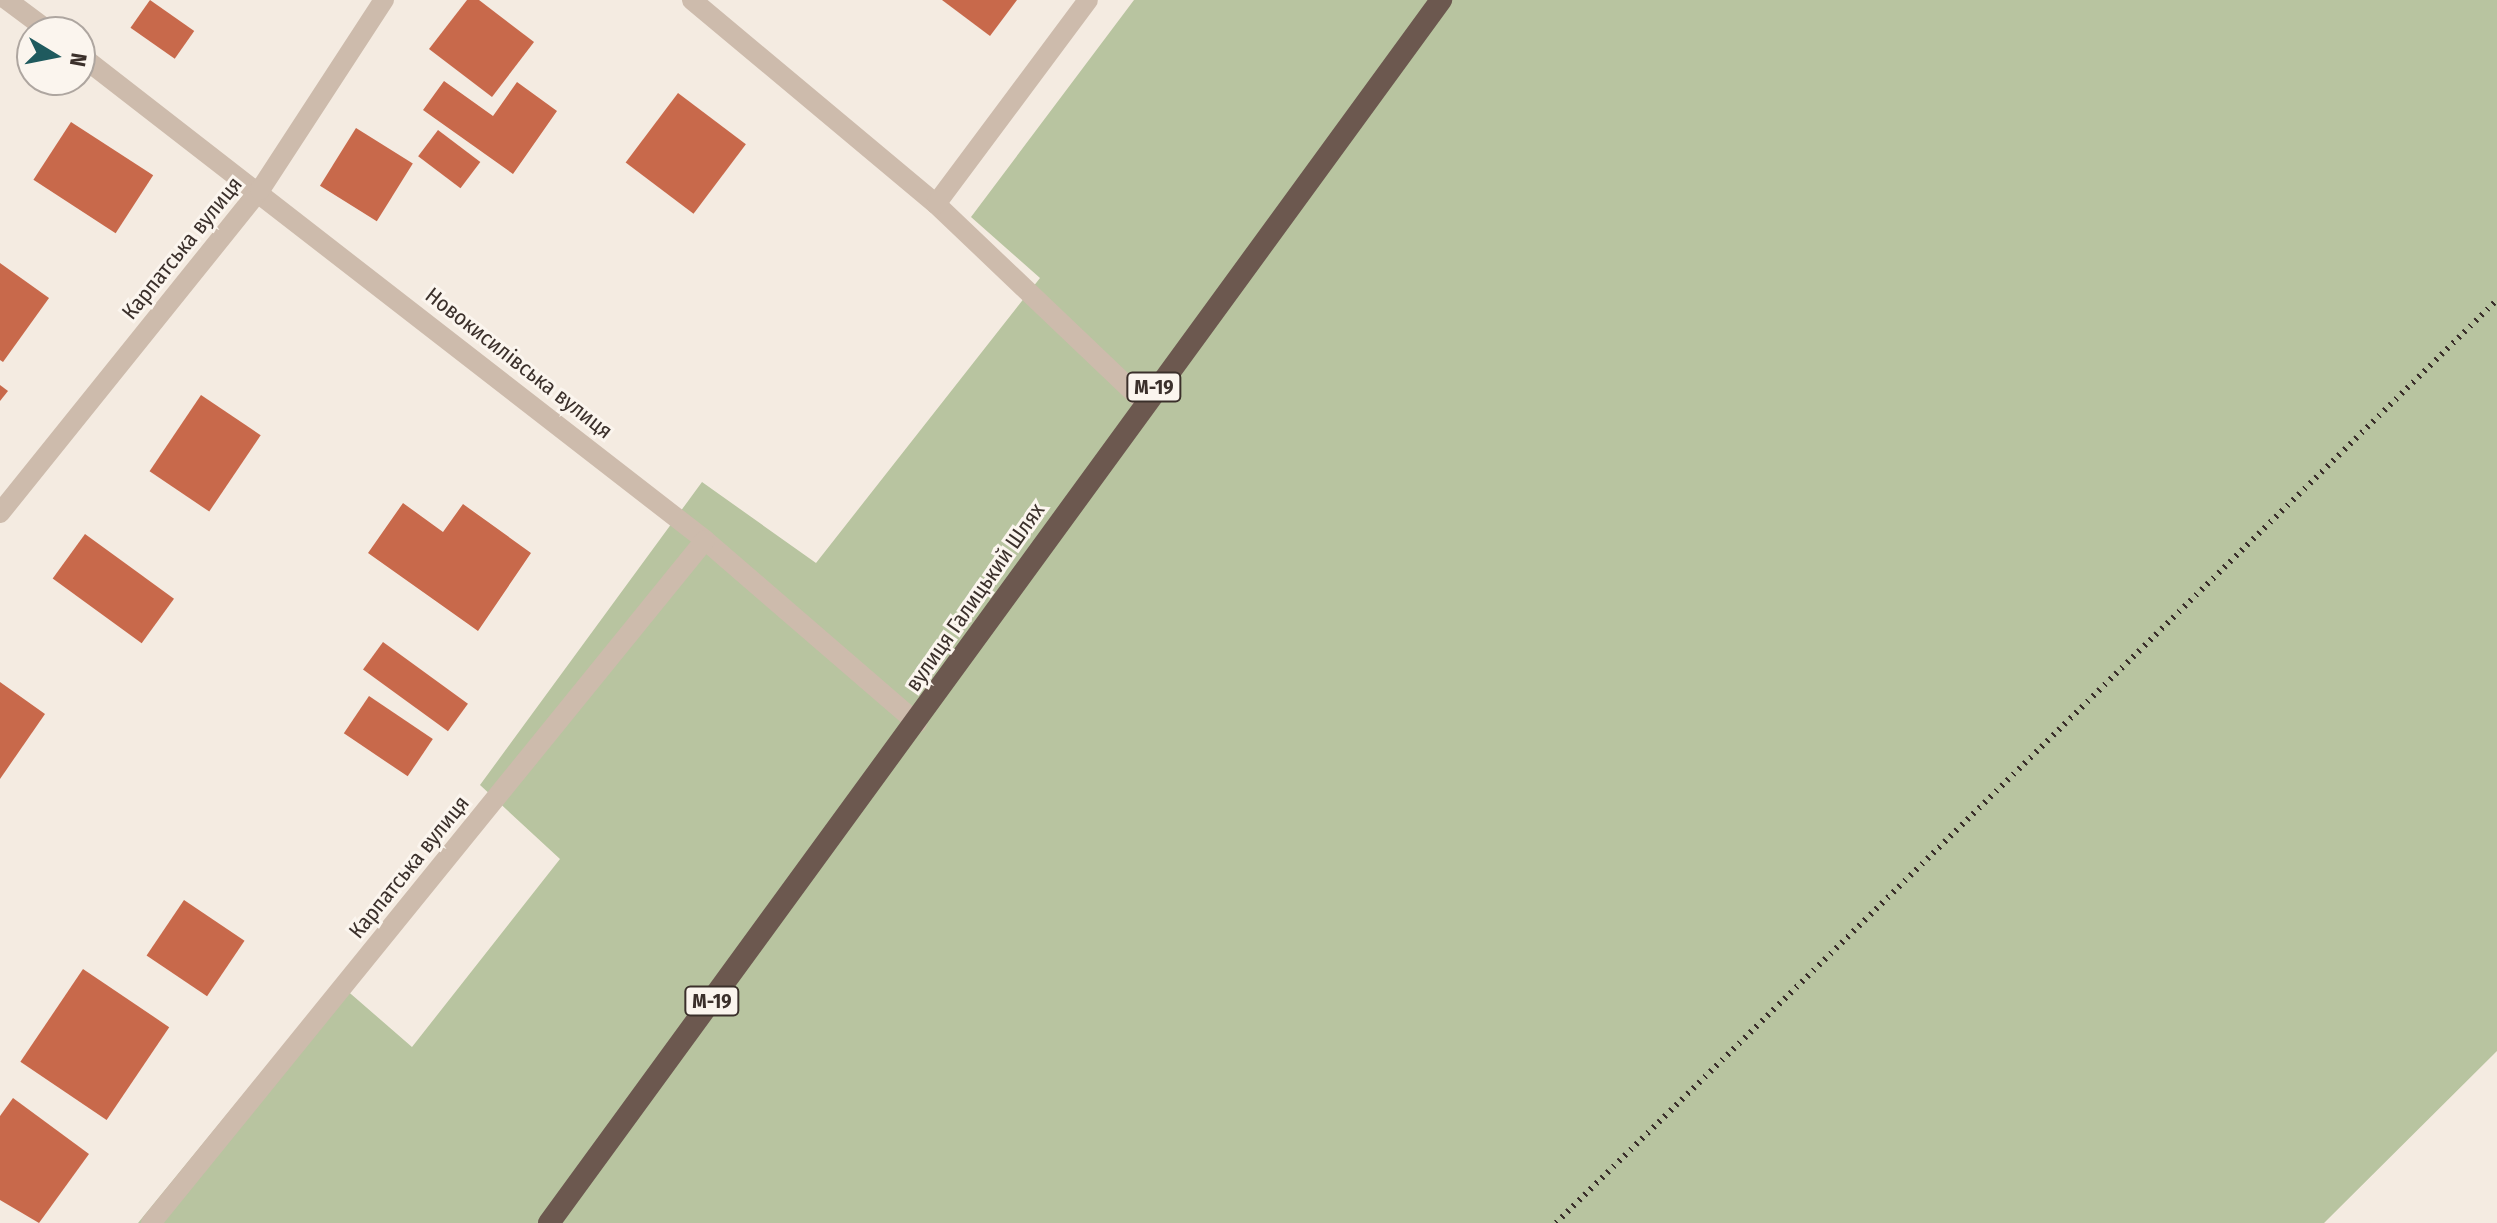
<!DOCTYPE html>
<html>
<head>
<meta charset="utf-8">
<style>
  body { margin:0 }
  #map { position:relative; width:2497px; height:1223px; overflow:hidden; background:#f4ebe1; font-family:"Fira Sans Condensed",sans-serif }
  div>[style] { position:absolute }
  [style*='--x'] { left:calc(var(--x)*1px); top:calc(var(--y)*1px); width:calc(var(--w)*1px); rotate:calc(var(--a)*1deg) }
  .green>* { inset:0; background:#b8c4a0 }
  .building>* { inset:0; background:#c8694b; transform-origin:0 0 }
  .minor>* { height:20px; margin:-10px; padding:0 10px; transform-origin:10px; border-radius:10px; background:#cdbbac }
  .trunk>* { height:22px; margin:-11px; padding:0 11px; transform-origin:11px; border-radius:11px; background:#6c584f }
  .rail>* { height:6px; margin-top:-3px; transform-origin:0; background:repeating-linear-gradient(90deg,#3b302b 0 2px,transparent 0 8px) }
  span { translate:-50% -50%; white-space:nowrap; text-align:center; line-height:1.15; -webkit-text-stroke:6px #fbf5ee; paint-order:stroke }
  .shield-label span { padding:2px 6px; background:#fbf5ee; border:2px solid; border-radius:6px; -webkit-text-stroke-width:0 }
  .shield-label { font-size:20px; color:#3b302b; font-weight:700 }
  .street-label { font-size:22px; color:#3b302b }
  .north { position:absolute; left:16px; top:16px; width:80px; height:80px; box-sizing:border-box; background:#fbf5ee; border:2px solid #aea6a0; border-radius:50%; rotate:100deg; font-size:22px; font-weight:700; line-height:32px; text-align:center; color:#3b302b }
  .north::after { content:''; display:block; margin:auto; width:28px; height:36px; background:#1f5a5e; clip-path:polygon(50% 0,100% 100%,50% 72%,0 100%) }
</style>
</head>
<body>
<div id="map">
  <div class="green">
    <i style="clip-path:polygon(1134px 0,2497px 0,2497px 1051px,2324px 1223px,138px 1223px,336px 981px,412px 1047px,560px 859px,480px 785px,702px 482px,816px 563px,1040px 278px,971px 217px)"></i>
  </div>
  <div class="building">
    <i style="left:150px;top:0;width:54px;height:34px;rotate:35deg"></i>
    <i style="clip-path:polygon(467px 0,479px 0,534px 42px,492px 97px,429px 49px)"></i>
    <i style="clip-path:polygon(942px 0,1017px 0,990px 36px)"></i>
    <i style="clip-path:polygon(444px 81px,493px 116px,517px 82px,557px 111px,513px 174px,423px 110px)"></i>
    <i style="left:678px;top:93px;width:85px;height:87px;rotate:37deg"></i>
    <i style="left:71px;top:122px;width:98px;height:69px;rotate:33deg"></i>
    <i style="left:356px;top:128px;width:67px;height:68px;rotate:32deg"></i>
    <i style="left:438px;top:130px;width:53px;height:33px;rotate:37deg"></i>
    <i style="clip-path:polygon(0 263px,49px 298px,3px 362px,0 360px)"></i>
    <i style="clip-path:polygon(0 385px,8px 391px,0 401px)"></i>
    <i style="left:201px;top:395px;width:72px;height:92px;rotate:34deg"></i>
    <i style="clip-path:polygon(403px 503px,443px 532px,463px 504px,531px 553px,478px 631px,368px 553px)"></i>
    <i style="left:85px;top:534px;width:110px;height:55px;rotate:36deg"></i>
    <i style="left:383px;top:642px;width:105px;height:34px;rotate:36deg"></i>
    <i style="clip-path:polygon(0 682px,45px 714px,0 779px)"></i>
    <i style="left:369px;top:696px;width:77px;height:45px;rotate:34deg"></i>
    <i style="left:184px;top:900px;width:73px;height:67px;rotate:34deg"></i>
    <i style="left:83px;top:969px;width:104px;height:112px;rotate:34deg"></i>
    <i style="clip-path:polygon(13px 1098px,89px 1154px,39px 1223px,0 1200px,0 1116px)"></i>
  </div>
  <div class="minor">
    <i style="--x:7;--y:0;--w:54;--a:36.7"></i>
    <i style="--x:692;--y:0;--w:318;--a:39.9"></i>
    <i style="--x:936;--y:204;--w:286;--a:43.6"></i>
    <i style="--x:80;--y:55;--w:791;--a:37.81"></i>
    <i style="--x:705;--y:540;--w:280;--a:40.8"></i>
    <i style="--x:936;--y:204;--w:254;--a:-53.3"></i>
    <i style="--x:0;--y:513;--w:415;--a:-51.2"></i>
    <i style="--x:260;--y:190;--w:227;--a:-56.9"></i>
    <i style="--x:151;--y:1223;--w:879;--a:-50.95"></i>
  </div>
  <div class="trunk">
    <i style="--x:549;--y:1223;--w:1514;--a:-53.89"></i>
  </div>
  <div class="rail">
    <i style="--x:1556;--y:1223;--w:1318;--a:-44.45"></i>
  </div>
  <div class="shield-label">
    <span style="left:1154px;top:387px">М-19</span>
    <span style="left:712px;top:1001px">М-19</span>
  </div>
  <div class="street-label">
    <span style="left:182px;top:248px;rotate:-51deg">Карпатська вулиця</span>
    <span style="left:519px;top:363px;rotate:38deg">Новокисилівська вулиця</span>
    <span style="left:975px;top:597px;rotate:-55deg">вулиця Галицький Шлях</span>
    <span style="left:409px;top:867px;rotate:-51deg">Карпатська вулиця</span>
  </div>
  <div class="north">N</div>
</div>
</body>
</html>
